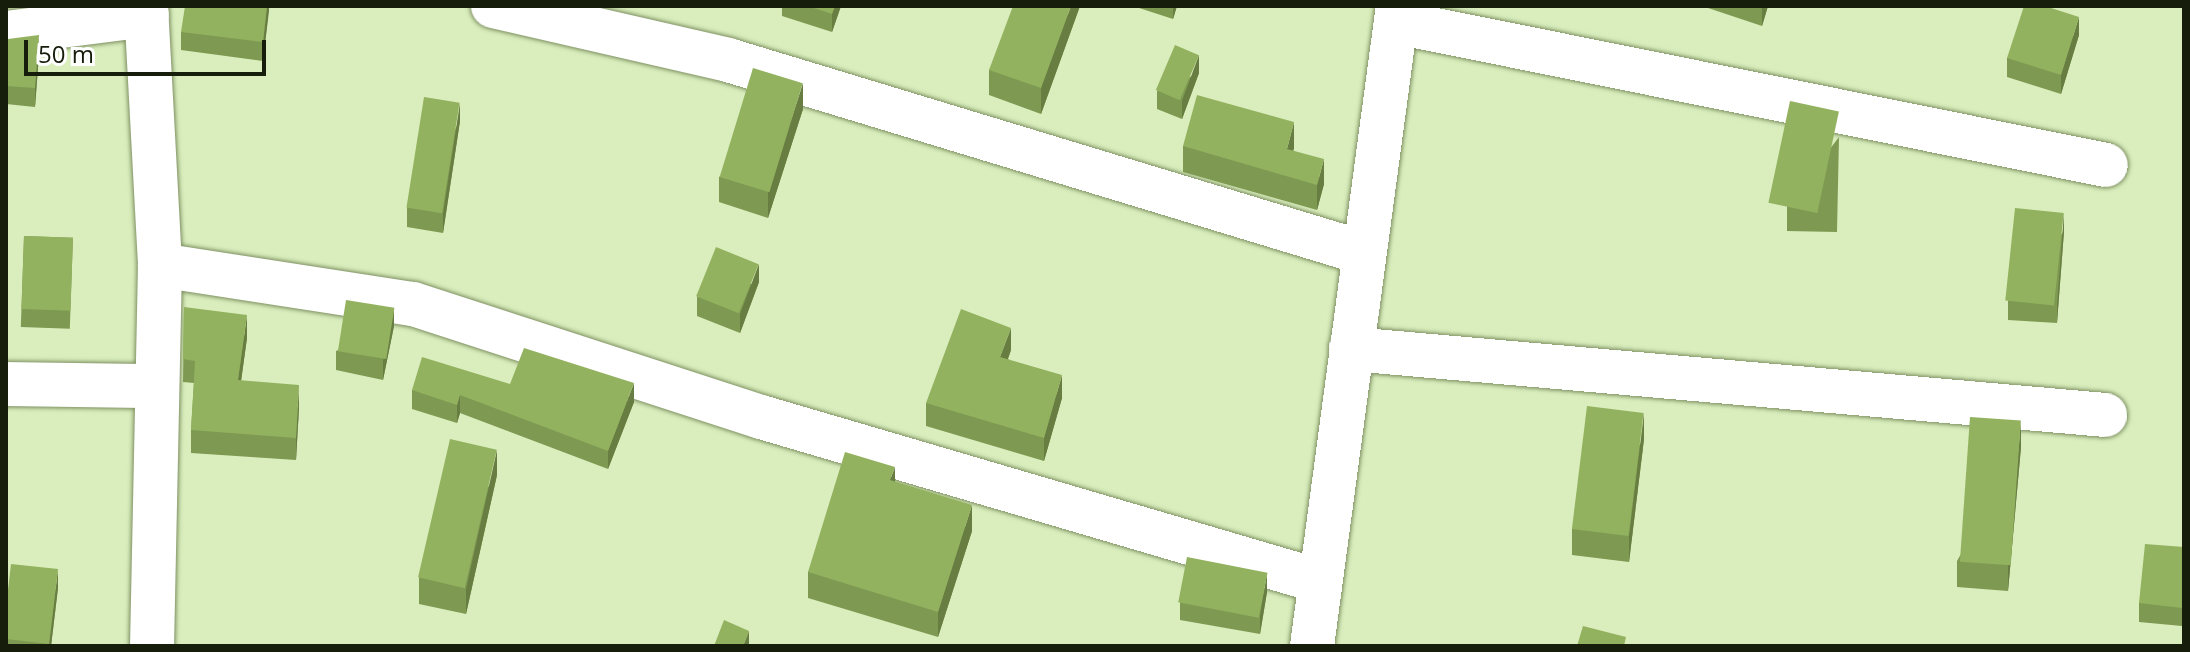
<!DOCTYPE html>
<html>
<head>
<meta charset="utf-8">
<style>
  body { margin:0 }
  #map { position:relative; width:2190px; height:652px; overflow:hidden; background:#daeebd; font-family:"Open Sans",sans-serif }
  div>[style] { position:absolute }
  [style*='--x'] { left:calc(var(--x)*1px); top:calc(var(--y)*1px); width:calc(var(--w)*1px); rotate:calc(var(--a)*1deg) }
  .roads { filter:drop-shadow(0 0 2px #7f9163) drop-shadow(0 0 2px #7f9163) }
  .minor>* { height:44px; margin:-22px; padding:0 22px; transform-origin:22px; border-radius:22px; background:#fff }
  .wall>* { inset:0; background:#7e9952; transform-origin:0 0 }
  .shaded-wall>* { inset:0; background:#677d42 }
  .building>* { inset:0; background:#93b25f; transform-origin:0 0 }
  span { translate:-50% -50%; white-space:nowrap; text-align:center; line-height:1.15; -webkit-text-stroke:8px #fff; paint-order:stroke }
  .frame { position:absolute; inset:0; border:8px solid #161d0b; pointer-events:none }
  .scale { position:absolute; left:24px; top:40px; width:242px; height:36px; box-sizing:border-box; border:4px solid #161d0b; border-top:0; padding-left:10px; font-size:24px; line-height:28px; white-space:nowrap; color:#161d0b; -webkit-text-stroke:6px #fff; paint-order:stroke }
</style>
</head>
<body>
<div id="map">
  <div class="roads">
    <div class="minor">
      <i style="--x:146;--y:6;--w:259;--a:86.9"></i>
      <i style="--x:160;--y:265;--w:381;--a:91.2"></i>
      <i style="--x:493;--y:6;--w:241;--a:12.9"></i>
      <i style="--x:728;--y:60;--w:665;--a:16.88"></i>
      <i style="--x:1396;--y:22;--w:724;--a:11.39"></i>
      <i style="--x:6;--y:33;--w:142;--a:-7.3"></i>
      <i style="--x:160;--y:265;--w:256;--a:8.8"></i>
      <i style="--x:413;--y:304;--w:366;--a:18"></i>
      <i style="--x:761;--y:417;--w:582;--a:16.38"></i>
      <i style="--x:1351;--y:349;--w:757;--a:5"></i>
      <i style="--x:6;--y:384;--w:151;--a:0.8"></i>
      <i style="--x:1312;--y:646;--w:646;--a:-82.35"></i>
    </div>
  </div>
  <div class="wall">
    <i style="clip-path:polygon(269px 6px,263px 61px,181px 50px,181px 32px)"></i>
    <i style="clip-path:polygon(782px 6px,841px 6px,832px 32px,782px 16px)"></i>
    <i style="clip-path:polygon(1080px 6px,1041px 114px,989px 95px,989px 70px)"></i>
    <i style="clip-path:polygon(1133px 6px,1177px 6px,1173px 19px)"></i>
    <i style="clip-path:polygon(1702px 6px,1768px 6px,1762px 26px)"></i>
    <i style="clip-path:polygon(2079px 35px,2061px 94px,2007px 77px,2007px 58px)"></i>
    <i style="clip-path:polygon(6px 38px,39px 54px,35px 107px,6px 104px)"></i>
    <i style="clip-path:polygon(1199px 73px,1182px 119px,1157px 109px,1157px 91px)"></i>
    <i style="clip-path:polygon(803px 109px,768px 218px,719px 202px,719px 177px)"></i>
    <i style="clip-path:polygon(460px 121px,443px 233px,407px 227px,407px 208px)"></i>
    <i style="clip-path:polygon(1839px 137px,1837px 232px,1787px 231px,1787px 205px)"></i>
    <i style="clip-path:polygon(1183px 146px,1294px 148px,1293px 151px,1324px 184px,1317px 210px,1183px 172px)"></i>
    <i style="clip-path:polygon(2064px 231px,2057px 323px,2008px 320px,2008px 301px)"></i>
    <i style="left:24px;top:236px;width:49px;height:91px;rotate:2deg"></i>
    <i style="clip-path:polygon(759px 282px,740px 333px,697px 316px,697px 297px)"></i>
    <i style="clip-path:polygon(184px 307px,247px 338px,241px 381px,299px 408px,296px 460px,191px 453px,191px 430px,194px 383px,183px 382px)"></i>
    <i style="clip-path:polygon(394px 326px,383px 380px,336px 370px,336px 351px)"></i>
    <i style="clip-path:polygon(1011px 350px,1008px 359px,1062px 398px,1044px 461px,926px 426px,926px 403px)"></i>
    <i style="clip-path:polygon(510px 384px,634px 402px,608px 469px,460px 413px,457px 423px,412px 409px,412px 390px)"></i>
    <i style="clip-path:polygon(1644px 439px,1629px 562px,1572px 555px,1572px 529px)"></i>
    <i style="clip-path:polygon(2021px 447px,2008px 591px,1957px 587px,1957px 561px)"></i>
    <i style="clip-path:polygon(497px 475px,466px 614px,419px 604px,419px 578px)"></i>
    <i style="clip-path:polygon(895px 482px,972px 531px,938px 637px,808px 598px,808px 572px)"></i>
    <i style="clip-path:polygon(2184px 547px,2184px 605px,2182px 626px,2139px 622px,2139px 603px)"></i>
    <i style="clip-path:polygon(58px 588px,51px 646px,6px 646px,6px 607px)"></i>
    <i style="clip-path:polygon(1267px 592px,1260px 634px,1180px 620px,1180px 602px)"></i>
  </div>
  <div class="shaded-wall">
    <i style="clip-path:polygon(267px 6px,269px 6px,269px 11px,263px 61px,263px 42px)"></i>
    <i style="clip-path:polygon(835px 6px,841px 6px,832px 32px,832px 14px)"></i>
    <i style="clip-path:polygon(1071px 6px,1080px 6px,1041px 114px,1041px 88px)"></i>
    <i style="clip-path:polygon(1173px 6px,1177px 6px,1173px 19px)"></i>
    <i style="clip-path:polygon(1762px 6px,1768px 6px,1762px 26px)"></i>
    <i style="clip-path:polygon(2079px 17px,2079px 35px,2061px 94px,2061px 75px)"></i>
    <i style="clip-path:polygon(39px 35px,39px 54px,35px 107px,35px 88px)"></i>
    <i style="clip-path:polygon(1199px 55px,1199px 73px,1182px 119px,1182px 101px)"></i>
    <i style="clip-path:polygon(803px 83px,803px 109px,768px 218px,768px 192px)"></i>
    <i style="clip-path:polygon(460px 103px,460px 121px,443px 233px,443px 214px)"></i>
    <i style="clip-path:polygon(1294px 122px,1294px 148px,1287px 174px,1287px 149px)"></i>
    <i style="clip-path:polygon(1324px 159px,1324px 184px,1317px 210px,1317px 185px)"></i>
    <i style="clip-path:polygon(2064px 213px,2064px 231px,2057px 323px,2057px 305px)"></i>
    <i style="clip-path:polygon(759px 264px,759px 282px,740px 333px,740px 314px)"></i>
    <i style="clip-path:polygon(394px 308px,394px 326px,383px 380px,383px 361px)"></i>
    <i style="clip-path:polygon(247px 315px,247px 338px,238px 403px,238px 380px)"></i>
    <i style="clip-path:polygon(1011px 328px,1011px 350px,1000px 380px,1000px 357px)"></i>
    <i style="clip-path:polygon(1062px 375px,1062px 398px,1044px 461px,1044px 438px)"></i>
    <i style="clip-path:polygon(634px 383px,634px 402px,608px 469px,608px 451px)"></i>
    <i style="clip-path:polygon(299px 385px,299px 408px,296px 460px,296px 438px)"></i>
    <i style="clip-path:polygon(460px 395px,460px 413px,457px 423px,457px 405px)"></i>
    <i style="clip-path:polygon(1644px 413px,1644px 439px,1629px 562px,1629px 537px)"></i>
    <i style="clip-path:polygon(2021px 421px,2021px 447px,2008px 591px,2008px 566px)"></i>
    <i style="clip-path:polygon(497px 450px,497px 475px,466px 614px,466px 589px)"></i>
    <i style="clip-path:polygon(895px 467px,895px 492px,890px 480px)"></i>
    <i style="clip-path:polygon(972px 505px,972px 531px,938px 637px,938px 612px)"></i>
    <i style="clip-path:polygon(58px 569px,58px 588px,51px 646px,49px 646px)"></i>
    <i style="clip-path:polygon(1267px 573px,1267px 592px,1260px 634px,1260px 616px)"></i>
    <i style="clip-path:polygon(2184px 587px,2184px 605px,2182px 626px,2182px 608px)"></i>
    <i style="clip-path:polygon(749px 631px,749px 646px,743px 646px)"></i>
  </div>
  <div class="building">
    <i style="clip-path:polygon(185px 6px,267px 6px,263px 42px,181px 32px)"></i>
    <i style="clip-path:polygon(808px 6px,835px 6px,832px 14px)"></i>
    <i style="clip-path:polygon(1013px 6px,1071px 6px,1041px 88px,989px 70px)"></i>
    <i style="clip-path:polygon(2024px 6px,2045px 6px,2079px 17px,2061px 75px,2007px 58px)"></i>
    <i style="clip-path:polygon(39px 35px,35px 88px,6px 86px,6px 38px,8px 39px)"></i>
    <i style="left:1175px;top:45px;width:26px;height:49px;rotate:23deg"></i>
    <i style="left:753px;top:68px;width:52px;height:114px;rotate:17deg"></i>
    <i style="clip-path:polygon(1197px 95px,1294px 122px,1287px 149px,1324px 159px,1317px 185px,1183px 146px)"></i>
    <i style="left:424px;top:97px;width:36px;height:112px;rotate:9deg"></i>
    <i style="left:1790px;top:101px;width:50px;height:104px;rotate:12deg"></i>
    <i style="left:2015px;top:208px;width:49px;height:93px;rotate:6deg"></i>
    <i style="left:24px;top:236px;width:49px;height:73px;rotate:2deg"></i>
    <i style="left:716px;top:247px;width:46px;height:53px;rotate:22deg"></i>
    <i style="left:346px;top:300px;width:49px;height:52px;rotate:9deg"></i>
    <i style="clip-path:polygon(184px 307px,247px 315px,238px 380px,299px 385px,296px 438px,191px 430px,195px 361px,183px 359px)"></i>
    <i style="clip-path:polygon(961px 309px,1011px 328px,1000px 357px,1062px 375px,1044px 438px,926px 403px)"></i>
    <i style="clip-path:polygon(524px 348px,634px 383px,608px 451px,460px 395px,457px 405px,412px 390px,422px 357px,510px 384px)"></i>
    <i style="left:1587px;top:406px;width:57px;height:124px;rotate:7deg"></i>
    <i style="left:1970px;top:417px;width:51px;height:145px;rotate:4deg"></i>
    <i style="left:450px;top:439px;width:48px;height:142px;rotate:13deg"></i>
    <i style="clip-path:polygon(845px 452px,895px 467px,890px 480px,972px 505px,938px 612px,808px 572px)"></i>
    <i style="clip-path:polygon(2145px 544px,2184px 547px,2184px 587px,2182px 608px,2139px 603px)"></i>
    <i style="left:1187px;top:557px;width:82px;height:46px;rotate:11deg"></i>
    <i style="clip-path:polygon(11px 564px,58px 569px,49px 644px,6px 639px,6px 607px)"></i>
    <i style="clip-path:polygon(724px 620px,749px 631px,743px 646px,714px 646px)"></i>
    <i style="clip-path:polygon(1583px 626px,1626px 637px,1624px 646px,1577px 646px)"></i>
  </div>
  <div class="frame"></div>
  <div class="scale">50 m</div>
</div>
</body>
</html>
